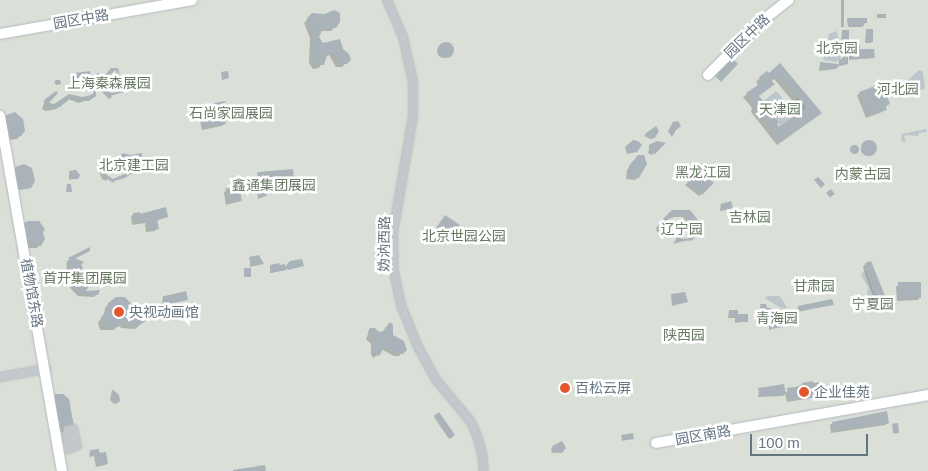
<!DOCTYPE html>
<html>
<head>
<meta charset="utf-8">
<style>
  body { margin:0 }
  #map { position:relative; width:928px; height:471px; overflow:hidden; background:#fafaf8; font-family:Helvetica,"Noto Sans SC",sans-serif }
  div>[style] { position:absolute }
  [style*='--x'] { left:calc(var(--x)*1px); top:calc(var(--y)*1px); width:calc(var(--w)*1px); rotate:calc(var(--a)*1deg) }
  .green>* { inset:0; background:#dadfd7; transform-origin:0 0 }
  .water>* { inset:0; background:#bbc7cb }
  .round { border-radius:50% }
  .shadow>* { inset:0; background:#0003 }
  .building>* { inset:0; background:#aab3b9; transform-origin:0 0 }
  .roads { filter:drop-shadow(0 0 1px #b3babf) drop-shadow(0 0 1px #b3babf) }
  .street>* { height:8px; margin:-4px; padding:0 4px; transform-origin:4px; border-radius:4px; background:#c3c8cc }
  .secondary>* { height:10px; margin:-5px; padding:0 5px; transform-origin:5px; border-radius:5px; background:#fff }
  .dots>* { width:14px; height:14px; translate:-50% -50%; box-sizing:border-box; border:2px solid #fff; border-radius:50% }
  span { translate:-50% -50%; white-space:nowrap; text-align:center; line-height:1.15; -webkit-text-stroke:5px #fff; paint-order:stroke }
  .street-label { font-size:14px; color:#657683 }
  .park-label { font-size:14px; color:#687a64 }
  .poi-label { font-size:14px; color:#657683 }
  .left { translate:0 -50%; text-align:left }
  .scale { position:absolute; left:750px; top:434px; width:118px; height:22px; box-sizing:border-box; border:2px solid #657683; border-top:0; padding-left:6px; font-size:15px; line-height:18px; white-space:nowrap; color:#657683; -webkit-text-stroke:4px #fff; paint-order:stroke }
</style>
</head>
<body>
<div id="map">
  <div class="green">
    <i style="left:0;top:0;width:928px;height:471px"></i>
  </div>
  <div class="water">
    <i style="clip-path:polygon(837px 31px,841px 57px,837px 62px,823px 60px,829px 34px)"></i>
    <i style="clip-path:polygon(919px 70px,923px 72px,925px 89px,909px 92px,900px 99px,892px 84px,898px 81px,906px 82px)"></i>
    <i style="clip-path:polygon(776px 91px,789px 105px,798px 98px,806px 108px,779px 127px,779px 123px,773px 114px,770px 114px,761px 103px)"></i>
    <i style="clip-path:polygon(926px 129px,927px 132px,919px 133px,918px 136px,906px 135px,904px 137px,906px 142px,901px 141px,902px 134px)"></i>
    <i style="clip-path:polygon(865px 270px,877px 303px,878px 308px,872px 309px,866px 306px,868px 287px,861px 275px)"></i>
    <i class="round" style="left:807px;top:278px;width:12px;height:12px"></i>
    <i style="clip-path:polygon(767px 296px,780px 296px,787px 308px,782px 309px,765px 298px)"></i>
  </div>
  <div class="shadow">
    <i style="clip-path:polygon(312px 14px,335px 27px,331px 31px,320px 31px,317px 37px,322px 45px,342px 49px,350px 59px,342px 67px,336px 67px,329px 55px,325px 57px,319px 68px,313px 69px,309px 63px,310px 38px,304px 23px)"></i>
    <i style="clip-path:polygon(847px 19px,866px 19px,866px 22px,862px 27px,848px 27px)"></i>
    <i style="clip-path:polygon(842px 31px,848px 42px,847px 43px,841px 43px)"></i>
    <i style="clip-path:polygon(866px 31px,872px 42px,870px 43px,865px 43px)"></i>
    <i class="round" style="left:437px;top:44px;width:14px;height:14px"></i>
    <i style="clip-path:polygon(855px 46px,859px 50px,873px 58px,849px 60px,849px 52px,853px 51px)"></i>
    <i style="clip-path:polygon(844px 55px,847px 63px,845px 65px,837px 66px,836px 69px,819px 71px,820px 63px,838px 65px)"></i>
    <i style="clip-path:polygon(evenodd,780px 65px,817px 116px,777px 145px,751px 112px,752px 108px,743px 97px,759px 86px,756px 82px,760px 78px,767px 72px,769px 75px,780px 65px,774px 79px,802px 112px,778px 128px,760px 103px,758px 96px,774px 79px)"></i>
    <i style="clip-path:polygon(75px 75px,90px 78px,74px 83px)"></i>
    <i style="clip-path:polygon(94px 86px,105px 89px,112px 97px,109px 99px,101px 91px,91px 90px)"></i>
    <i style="clip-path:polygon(860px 93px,889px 103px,882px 112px,866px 118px,857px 95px)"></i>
    <i style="clip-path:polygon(95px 94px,92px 98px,79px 103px,68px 99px,56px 109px,46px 111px,42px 109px,45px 101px,54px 105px,69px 95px,82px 98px)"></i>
    <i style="clip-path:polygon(200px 107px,221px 108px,224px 123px,222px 126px,202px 130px,198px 110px)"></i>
    <i style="clip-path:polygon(656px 127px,652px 139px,644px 136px,649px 131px)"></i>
    <i style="clip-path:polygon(3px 133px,20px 136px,17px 139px,6px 140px)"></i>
    <i class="round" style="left:861px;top:142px;width:14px;height:14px"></i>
    <i style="clip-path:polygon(663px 144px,652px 155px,648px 153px,650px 146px)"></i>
    <i style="clip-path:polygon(854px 146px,857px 149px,853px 152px,851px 150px)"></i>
    <i style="clip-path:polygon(123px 155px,141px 162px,129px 175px,117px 163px,104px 168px,103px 171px,108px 179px,106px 181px,102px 179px,99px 172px,101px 167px,117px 161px)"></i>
    <i style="clip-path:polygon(636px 159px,638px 177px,635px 180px,626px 179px,627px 170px)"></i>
    <i style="clip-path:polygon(69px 173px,77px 178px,69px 180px)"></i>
    <i style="clip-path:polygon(699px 173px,712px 183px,699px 196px,685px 185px)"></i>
    <i style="clip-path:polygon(258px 176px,293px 179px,290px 182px,264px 186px,265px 196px,258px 199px,257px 191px,261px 187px,257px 187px,255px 179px)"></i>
    <i style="clip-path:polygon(239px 188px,241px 201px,226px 205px,224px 192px)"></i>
    <i style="clip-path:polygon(721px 204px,732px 208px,720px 211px)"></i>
    <i style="clip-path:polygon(673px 211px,689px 211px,697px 221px,692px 239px,689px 242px,691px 231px,683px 217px,674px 217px,665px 220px,662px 224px,662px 229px,657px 232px,656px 228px)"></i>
    <i style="clip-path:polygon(152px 213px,167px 217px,156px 221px,158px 228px,155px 231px,146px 232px,145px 223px,132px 225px,131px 217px,133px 214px)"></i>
    <i style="clip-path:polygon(443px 219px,458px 226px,446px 243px,432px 234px)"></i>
    <i style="clip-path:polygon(20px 236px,40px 245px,37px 248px,26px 248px)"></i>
    <i style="clip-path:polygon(677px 238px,684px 241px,673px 244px)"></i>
    <i style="clip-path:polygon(88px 249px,86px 253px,74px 259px,84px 293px,97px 294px,94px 297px,78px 296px,71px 289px,66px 276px,67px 261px)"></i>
    <i style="clip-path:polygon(250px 258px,262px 264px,250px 267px)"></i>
    <i style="clip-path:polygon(865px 264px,885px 301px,879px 305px,872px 293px,863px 267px)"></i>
    <i style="clip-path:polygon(287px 265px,302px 266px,270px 273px,270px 266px,284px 268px)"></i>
    <i style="clip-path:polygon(898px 285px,920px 297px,918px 300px,897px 301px,896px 287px)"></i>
    <i style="clip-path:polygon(671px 295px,687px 302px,672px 306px)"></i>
    <i style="clip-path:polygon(163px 296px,187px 300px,162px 305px)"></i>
    <i style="clip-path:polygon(109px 304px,137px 318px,145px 307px,147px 319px,135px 329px,121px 328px,119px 324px,114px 330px,100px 330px,98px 322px,104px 316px,105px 308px)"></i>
    <i style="clip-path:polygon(832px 304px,798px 312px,797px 308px,799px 307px)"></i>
    <i style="clip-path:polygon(761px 305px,767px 309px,771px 313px,762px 315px,762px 311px,759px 311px)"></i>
    <i style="clip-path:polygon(729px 311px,737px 315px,747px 321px,735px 323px,735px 318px,728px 318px)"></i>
    <i style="clip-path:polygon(769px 322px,781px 326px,769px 330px)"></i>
    <i style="clip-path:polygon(370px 329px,391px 336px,405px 350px,399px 356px,394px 356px,381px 349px,379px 354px,373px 358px,371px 354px,371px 344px,366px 339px)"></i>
    <i style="clip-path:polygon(803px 384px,821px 394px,818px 397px,787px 402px,785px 393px,783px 396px,758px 397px,759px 390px,784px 393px)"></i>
    <i style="clip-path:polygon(112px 391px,118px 395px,118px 400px,114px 404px,110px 400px)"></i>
    <i style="clip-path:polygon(56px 396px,68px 400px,74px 425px,62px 433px,55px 427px,53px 398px)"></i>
    <i style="clip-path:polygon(435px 416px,452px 437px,449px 439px,434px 417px)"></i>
    <i style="clip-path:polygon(833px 423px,888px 423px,885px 425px,831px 433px,830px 425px)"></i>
    <i style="clip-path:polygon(562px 443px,561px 452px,552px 453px,551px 449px)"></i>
    <i style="clip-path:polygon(98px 450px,107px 463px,105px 465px,96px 467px,94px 456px,89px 457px,90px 451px)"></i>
  </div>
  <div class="building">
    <i style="left:841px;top:0;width:3px;height:27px"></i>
    <i style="clip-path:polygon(334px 10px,340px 13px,340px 22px,336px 28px,323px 28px,319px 37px,323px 43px,340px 39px,343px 49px,349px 54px,351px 60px,347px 64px,340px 64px,333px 52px,327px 55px,324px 65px,317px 65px,312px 59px,313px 33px,307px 18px,312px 13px,325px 14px)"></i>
    <i style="left:877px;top:14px;width:9px;height:4px"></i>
    <i style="clip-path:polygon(847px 18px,867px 18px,867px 23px,864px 23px,864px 26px,849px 26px)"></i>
    <i style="left:873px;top:29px;width:13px;height:7px;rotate:90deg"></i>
    <i style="left:842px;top:30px;width:7px;height:12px"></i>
    <i class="round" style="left:438px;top:42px;width:16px;height:16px"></i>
    <i style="clip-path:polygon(854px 45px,860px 45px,860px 49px,874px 49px,875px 58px,850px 59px,850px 50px,854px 50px)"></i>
    <i style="clip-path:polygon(843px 54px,848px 54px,848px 64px,839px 66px,839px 59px,843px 59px)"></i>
    <i style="clip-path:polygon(731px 57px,738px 64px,721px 82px,715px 76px)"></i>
    <i style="clip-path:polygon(820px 62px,838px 64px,838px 68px,820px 70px)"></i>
    <i style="clip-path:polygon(evenodd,780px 63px,822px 113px,781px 142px,755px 108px,753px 105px,755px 104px,746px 93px,763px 82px,759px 77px,767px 71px,769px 73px,780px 63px,779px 76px,806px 108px,779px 127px,777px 124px,779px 123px,773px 114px,770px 114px,761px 103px,763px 101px,759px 96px,775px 84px,771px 81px,779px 76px)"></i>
    <i style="clip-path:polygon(111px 68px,118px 68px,120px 76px,113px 81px,113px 85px,123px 82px,126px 89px,124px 92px,110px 96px,102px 89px,96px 89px,96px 96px,89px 101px,83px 101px,72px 97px,60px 107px,50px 109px,45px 106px,44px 100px,56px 91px,58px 93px,49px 103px,54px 104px,69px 94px,82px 97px,91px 95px,94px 93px,93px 84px,100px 84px,111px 93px,122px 91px,123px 85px,114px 87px,111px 82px,117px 72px,115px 70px,110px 75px,101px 75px,101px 78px,96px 73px,106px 74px)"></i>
    <i style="left:90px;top:71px;width:8px;height:16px;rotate:83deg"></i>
    <i style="clip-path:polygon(228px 71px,229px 78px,222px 80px,221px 72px)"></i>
    <i style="clip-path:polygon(56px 80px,60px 80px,61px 84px,56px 85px,54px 82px)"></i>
    <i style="clip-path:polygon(875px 86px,876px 89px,884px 86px,890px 104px,885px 106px,887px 110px,868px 116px,859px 92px)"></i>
    <i style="clip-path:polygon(225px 101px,226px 105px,223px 109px,226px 124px,204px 128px,200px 106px)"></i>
    <i style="clip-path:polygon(15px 112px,23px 119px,25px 131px,21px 136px,8px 137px,4px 116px)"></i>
    <i style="clip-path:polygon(678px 121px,681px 126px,676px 130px,672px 137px,668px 131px,673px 122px)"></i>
    <i style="clip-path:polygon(656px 126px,659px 131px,655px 138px,650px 139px,645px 134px)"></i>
    <i style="clip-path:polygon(633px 140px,638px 141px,642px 145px,637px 152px,627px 154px,625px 147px)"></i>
    <i class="round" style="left:861px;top:140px;width:16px;height:16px"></i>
    <i style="clip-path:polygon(657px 141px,666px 143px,655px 154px,649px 151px,649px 145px)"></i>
    <i class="round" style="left:849.5px;top:144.5px;width:9px;height:9px"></i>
    <i style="clip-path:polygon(evenodd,123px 153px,130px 155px,142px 153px,142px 163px,136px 166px,135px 171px,125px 178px,114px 181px,115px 183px,110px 181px,105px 176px,101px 166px,109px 160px,121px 160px,119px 157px,123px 153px,121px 162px,131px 171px,113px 179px,107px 175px,105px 171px,106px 167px,121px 162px)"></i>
    <i style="clip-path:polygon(638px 155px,644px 155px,647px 164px,639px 178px,628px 176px,629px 166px)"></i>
    <i style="clip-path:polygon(24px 164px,32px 168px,35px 181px,31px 188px,20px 190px,16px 189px,13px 168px)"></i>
    <i style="left:293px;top:169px;width:11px;height:36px;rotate:85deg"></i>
    <i style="clip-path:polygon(76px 170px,80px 175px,78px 179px,71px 179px,69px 171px)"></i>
    <i style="clip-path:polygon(698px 171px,714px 183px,702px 195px,687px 182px)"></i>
    <i style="clip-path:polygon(818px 177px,825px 184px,821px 188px,814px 180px)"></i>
    <i style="clip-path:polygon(67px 184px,71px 184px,72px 192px,66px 192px)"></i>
    <i style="left:239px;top:186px;width:15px;height:14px;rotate:79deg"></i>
    <i style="left:265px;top:187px;width:9px;height:8px;rotate:77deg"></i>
    <i style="left:831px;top:189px;width:6px;height:6px;rotate:51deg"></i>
    <i style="left:731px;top:201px;width:7px;height:11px;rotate:74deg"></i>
    <i style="clip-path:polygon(166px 207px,168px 217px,157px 219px,159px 229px,149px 230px,147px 221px,135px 223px,133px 213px,140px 212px,140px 214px)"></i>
    <i style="clip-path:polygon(672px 210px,690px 210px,698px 220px,698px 232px,693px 240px,675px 242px,677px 236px,683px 239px,691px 238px,693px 228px,685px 215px,677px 215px,669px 218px,663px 225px,663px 230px,660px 230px,658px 225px,660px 222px)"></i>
    <i style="left:445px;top:215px;width:18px;height:19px;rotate:34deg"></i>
    <i style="clip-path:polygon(28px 221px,39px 221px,45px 229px,43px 233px,45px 239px,41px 246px,29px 245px,26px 243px,24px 227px,24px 223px)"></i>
    <i style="clip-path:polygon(90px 247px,90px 251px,75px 258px,84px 262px,81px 265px,83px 267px,80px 271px,86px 272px,80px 276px,86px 279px,83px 282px,90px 284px,86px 291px,100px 290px,98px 295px,81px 294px,73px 287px,68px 273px,70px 260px,68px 258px)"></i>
    <i style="clip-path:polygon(259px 255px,264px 264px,251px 266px,249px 257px)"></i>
    <i style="clip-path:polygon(302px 259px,304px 266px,288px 270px,287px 264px,290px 261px)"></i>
    <i style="clip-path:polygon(871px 261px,887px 301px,882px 303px,876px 291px,874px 292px,865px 263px)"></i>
    <i style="clip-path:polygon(279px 263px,280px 265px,285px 264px,286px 270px,271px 273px,270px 265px)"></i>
    <i style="left:244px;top:268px;width:7px;height:9px"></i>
    <i style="left:921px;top:282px;width:16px;height:23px;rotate:90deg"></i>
    <i style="left:186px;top:291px;width:9px;height:24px;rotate:77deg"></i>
    <i style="clip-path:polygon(685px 292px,688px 302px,673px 305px,671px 294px)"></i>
    <i style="clip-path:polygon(116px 297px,125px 297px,132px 305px,133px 313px,137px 317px,143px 315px,142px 311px,145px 306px,150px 310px,148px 320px,139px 325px,125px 325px,122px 320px,119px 327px,104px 327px,101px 317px,107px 311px,108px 303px)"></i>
    <i style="clip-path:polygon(832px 299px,834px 305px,799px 311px,798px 306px)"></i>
    <i style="clip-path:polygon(760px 304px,766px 304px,767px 308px,772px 308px,773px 314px,763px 314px)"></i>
    <i style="clip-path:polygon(729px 310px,738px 310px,738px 314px,748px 314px,748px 322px,736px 322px,736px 317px,729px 317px)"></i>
    <i style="clip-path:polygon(780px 319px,783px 327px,770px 329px,768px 321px)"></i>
    <i style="clip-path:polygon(390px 322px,393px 325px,393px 335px,404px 341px,407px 350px,403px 354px,397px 354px,384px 347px,380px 355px,376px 356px,373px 351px,373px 341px,368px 332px,370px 328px,375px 328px,379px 332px,383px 331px)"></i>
    <i style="clip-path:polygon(813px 381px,813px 383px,820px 382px,822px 395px,789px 400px,787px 388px,803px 386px,802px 383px)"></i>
    <i style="clip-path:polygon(784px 384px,786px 395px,760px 396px,758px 388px)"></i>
    <i style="clip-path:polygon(112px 389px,119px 395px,120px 401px,116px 404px,111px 398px,113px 395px)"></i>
    <i style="clip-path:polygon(55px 394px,63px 394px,69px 399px,74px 428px,65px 431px,57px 425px,58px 412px,58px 405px,55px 402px)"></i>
    <i style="clip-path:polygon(887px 411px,889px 423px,833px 431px,832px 422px)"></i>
    <i style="left:439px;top:412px;width:28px;height:6px;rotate:55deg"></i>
    <i style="left:898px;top:423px;width:10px;height:6px;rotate:84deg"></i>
    <i style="left:633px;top:433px;width:6px;height:12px;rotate:81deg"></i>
    <i style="clip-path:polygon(562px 441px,566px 448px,562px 453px,554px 452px,552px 446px)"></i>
    <i style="clip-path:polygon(99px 449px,99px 453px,106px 452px,108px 464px,97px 466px,95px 455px,91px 456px,90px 450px)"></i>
    <i style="clip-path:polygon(265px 465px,266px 471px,233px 471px,233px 470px)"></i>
  </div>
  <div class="roads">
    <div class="street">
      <i style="--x:387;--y:0;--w:40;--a:66.6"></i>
      <i style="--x:403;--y:37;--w:46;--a:77.5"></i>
      <i style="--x:413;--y:82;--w:34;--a:90"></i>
      <i style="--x:413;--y:116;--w:119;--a:99.7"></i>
      <i style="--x:393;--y:233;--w:39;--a:89"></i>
      <i style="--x:394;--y:272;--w:34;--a:78"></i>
      <i style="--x:401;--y:305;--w:45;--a:68"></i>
      <i style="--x:418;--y:347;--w:39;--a:61"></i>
      <i style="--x:437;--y:381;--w:53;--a:50.3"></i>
      <i style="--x:471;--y:422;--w:15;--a:67"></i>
      <i style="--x:477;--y:436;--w:18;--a:74"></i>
      <i style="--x:482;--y:453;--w:18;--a:84"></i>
      <i style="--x:0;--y:377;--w:47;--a:-9.9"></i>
      <i style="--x:73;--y:429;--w:17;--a:77"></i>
      <i style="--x:77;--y:446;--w:10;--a:163"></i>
      <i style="--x:67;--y:449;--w:19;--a:-87"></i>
      <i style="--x:68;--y:430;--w:5;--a:-11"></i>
    </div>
    <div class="secondary">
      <i style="--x:0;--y:34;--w:195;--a:-10"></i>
      <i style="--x:708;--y:75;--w:78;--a:-45"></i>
      <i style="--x:763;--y:20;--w:33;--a:-38"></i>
      <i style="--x:0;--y:116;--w:360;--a:80.1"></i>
      <i style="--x:656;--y:443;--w:276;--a:-10"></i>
    </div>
  </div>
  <div class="dots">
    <i style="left:119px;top:312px;background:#e4572e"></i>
    <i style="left:565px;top:388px;background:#e4572e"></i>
    <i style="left:804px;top:392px;background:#e4572e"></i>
  </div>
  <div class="street-label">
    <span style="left:81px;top:19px;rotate:-10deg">园区中路</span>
    <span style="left:747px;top:36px;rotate:-44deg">园区中路</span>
    <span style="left:384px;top:244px;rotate:-89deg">妫汭西路</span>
    <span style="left:32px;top:293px;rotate:80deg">植物馆东路</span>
    <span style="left:703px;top:435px;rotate:-10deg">园区南路</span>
  </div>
  <div class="park-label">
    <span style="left:837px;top:48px">北京园</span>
    <span style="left:109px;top:83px">上海秦森展园</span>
    <span style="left:898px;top:89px">河北园</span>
    <span style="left:780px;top:109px">天津园</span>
    <span style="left:231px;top:113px">石尚家园展园</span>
    <span style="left:134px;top:165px">北京建工园</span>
    <span style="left:703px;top:172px">黑龙江园</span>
    <span style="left:863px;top:174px">内蒙古园</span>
    <span style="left:274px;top:185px">鑫通集团展园</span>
    <span style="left:750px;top:217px">吉林园</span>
    <span style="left:682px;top:229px">辽宁园</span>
    <span style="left:464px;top:236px">北京世园公园</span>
    <span style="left:85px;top:278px">首开集团展园</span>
    <span style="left:814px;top:286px">甘肃园</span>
    <span style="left:873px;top:304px">宁夏园</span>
    <span style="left:777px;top:318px">青海园</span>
    <span style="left:684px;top:335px">陕西园</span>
  </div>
  <div class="poi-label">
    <span class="left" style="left:129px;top:312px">央视动画馆</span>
    <span class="left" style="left:575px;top:388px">百松云屏</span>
    <span class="left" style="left:814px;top:392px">企业佳苑</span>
  </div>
  <div class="scale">100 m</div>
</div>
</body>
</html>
